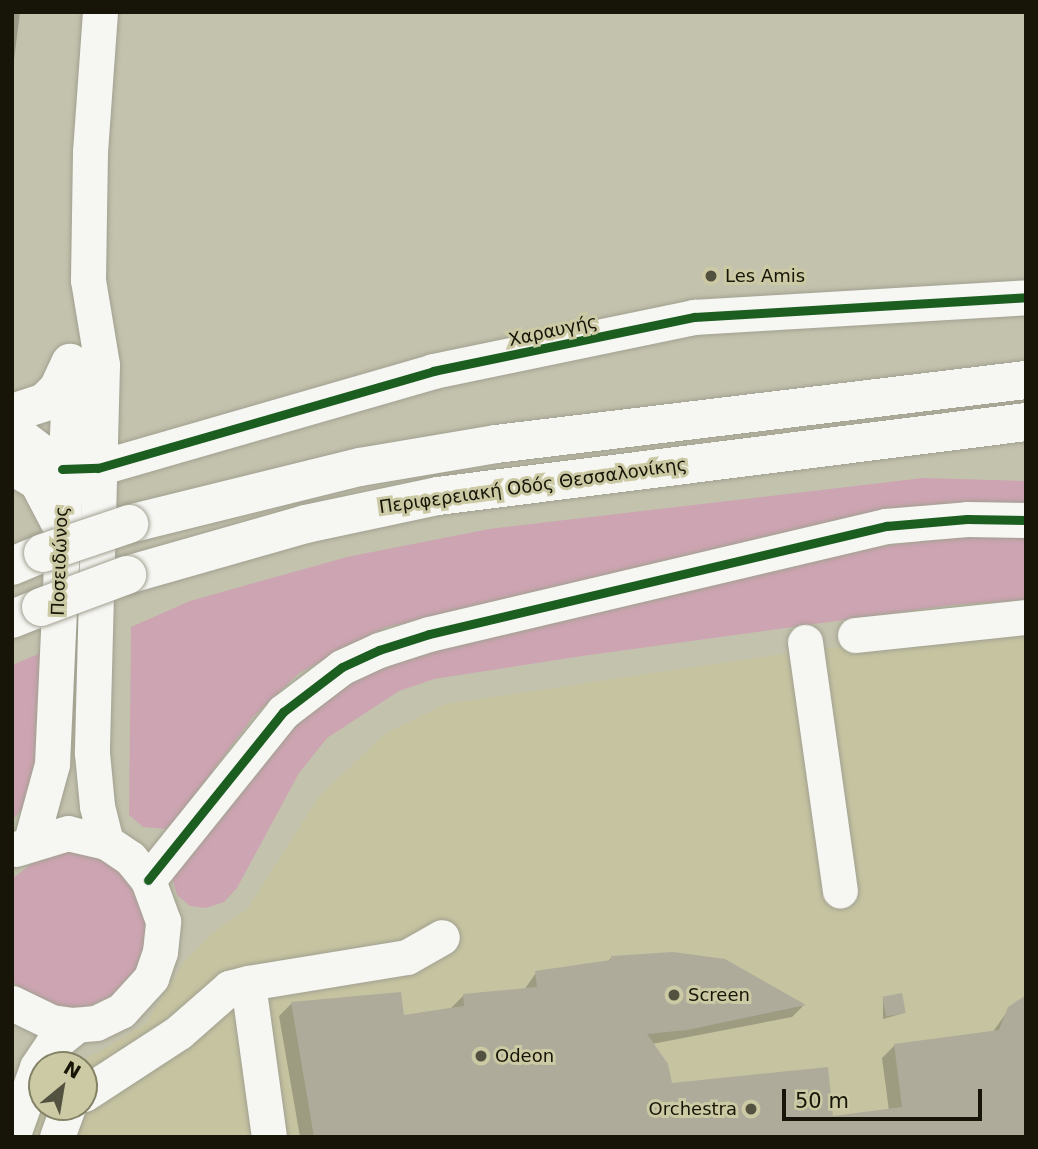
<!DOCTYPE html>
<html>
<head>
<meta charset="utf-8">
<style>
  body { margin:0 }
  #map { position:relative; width:1038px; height:1149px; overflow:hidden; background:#c3c2ad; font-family:"DejaVu Sans",sans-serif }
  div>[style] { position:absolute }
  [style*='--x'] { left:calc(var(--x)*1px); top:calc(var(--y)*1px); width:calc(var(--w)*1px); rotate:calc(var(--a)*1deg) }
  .built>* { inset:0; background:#c5c3a0 }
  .green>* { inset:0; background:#cda4b2 }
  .shadow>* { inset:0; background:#0003 }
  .building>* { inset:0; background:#aeab9b; transform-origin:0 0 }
  .roads { filter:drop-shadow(0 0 2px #a1a090) drop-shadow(0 0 2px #a1a090) }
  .minor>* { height:35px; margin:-17.5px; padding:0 17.5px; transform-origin:17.5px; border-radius:17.5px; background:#f6f6f3 }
  .highway>* { height:38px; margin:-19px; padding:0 19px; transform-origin:19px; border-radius:19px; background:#f6f6f3 }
  .bridges { filter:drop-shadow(0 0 2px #a1a090) drop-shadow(0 0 2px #a1a090) }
  .highway-bridge>* { height:38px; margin:-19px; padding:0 19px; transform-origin:19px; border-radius:19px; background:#f6f6f3 }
  .cycleway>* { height:9px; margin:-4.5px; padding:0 4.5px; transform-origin:4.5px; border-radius:4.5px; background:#1b5e20 }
  .dots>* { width:19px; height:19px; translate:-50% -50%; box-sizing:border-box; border:4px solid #cccaa4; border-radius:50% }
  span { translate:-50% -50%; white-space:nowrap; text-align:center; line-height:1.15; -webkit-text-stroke:6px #cccaa4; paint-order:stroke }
  .poi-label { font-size:18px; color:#171507 }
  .left { translate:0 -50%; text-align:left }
  .right { translate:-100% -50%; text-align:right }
  .street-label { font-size:18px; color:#171507 }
  .frame { position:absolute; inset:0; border:14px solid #171507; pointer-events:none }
  .north { position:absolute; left:28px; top:1051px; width:70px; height:70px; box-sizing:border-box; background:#cccaa4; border:2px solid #848265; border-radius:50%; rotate:30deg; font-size:19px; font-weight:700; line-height:28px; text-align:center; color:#171507 }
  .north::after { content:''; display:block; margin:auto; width:24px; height:32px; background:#535241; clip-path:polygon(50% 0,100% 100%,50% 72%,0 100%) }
  .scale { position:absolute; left:782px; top:1089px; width:200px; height:32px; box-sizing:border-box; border:4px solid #171507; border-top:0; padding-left:9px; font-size:21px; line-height:24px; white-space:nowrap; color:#171507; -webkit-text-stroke:5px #cccaa4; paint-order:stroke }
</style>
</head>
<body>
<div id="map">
  <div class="built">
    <i style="clip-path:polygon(1026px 625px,1026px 1137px,21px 1137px,42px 1087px,42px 1107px,84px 1107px,84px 1065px,66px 1065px,98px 1053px,146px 1023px,184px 962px,215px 931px,248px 908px,318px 798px,386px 733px,446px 704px,795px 652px)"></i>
  </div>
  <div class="green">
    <i style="clip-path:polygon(923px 478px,1026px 481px,1026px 504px,386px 627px,299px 673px,252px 718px,177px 819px,165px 829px,143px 827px,129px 815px,131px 627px,190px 601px,347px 557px,489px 529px)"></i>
    <i style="clip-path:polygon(1026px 535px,1026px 600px,952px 605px,582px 656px,434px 679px,399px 691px,327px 738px,299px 773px,237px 888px,224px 902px,206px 908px,190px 906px,177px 895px,172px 877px,291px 714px,389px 660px,836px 553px,932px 539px)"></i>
    <i style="clip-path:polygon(46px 651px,34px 797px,12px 820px,12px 665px)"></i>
    <i style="clip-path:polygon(62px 852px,91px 854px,117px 866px,144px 899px,147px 955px,123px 991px,84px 1008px,54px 1007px,28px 995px,12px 981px,12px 879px,35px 861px)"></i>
  </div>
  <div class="shadow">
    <i style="clip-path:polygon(12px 12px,20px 12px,12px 76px)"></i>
    <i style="clip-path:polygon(612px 957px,724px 961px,803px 1006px,792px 1017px,652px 1044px,671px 1085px,831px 1118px,889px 1111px,882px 1058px,895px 1045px,992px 1033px,1009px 1009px,1026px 1137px,300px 1137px,279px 1016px,291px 1004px,403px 1017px,451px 1008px,463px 996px,524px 990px,536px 973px,606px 963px)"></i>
    <i style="clip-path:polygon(883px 998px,904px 1013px,883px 1019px)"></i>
  </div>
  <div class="building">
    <i style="clip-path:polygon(673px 952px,725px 959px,806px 1005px,687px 1030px,647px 1034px,668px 1064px,672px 1083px,828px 1067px,833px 1116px,902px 1107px,894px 1044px,999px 1030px,1008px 1007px,1026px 995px,1026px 1137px,314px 1137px,291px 1002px,401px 992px,404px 1015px,464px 1006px,463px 994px,537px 987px,535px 971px,611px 960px,611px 956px)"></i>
    <i style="left:902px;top:993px;width:20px;height:20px;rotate:79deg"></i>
  </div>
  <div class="roads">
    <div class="minor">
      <i style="--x:100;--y:12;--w:140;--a:94.1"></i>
      <i style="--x:90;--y:152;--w:128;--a:90.9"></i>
      <i style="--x:88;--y:280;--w:86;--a:80.6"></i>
      <i style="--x:102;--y:365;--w:388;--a:91.5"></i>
      <i style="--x:92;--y:753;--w:53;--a:84.6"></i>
      <i style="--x:97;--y:806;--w:37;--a:76"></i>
      <i style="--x:62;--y:469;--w:36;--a:-2"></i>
      <i style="--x:98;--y:468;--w:349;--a:-16.1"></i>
      <i style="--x:433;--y:371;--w:267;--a:-11.7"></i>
      <i style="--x:694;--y:317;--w:333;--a:-3.4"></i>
      <i style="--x:855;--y:635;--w:172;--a:-6"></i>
      <i style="--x:805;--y:642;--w:251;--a:82"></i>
      <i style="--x:31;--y:841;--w:80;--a:-74.7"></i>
      <i style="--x:52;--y:764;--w:402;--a:-87.4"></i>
      <i style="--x:148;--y:880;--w:216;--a:-51.2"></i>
      <i style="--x:283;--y:712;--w:74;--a:-37.3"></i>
      <i style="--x:342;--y:667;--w:41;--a:-24.7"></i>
      <i style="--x:379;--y:650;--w:52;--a:-17.7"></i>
      <i style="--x:429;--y:634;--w:470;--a:-13.3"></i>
      <i style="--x:886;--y:526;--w:81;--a:-4.9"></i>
      <i style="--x:967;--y:519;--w:59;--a:1"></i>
      <i style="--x:12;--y:1003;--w:43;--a:26"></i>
      <i style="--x:51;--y:1022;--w:22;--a:8"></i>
      <i style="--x:73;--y:1025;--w:23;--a:-5"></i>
      <i style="--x:96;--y:1023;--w:28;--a:-26"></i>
      <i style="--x:121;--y:1011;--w:45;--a:-47.7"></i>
      <i style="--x:151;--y:978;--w:28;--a:-71"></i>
      <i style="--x:160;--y:952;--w:31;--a:-84"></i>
      <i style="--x:163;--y:921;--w:44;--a:-110.1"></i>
      <i style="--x:148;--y:880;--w:28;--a:-129"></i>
      <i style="--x:130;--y:858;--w:29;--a:-146"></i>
      <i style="--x:106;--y:842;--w:39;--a:-167"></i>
      <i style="--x:68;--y:833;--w:55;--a:163.2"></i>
      <i style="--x:84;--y:1094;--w:113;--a:-33.1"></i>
      <i style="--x:179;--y:1032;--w:67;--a:-41.3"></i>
      <i style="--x:229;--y:988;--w:20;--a:-15"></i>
      <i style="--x:12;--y:1137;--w:74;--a:-70.3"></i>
      <i style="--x:37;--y:1067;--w:27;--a:-56"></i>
      <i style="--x:52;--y:1045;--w:32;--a:-39"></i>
      <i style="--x:57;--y:1137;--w:32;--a:-70"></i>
      <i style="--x:269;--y:1137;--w:155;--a:-97.8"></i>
      <i style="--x:248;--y:983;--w:161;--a:-9.3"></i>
      <i style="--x:407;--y:957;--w:40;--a:-29.7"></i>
    </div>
    <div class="highway">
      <i style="--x:12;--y:413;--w:35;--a:-18"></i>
      <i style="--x:45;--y:402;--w:18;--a:-45"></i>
      <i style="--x:58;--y:389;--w:29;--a:-65"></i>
      <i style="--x:12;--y:431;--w:63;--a:37.2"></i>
      <i style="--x:12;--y:466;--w:30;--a:30"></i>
      <i style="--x:38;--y:481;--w:50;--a:62.4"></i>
      <i style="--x:129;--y:524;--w:238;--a:-13.9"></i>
      <i style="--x:360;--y:467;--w:138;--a:-9.6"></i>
      <i style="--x:496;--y:444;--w:534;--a:-6.89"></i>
      <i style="--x:12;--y:566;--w:34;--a:-23"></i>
      <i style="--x:127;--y:575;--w:186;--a:-15.9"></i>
      <i style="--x:306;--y:524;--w:135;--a:-12"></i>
      <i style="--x:438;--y:496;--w:593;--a:-7.17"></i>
      <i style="--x:12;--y:619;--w:31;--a:-22"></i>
    </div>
  </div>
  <div class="bridges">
    <div class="highway-bridge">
      <i style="--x:43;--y:553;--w:91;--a:-18.6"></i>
      <i style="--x:41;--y:607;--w:92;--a:-20.4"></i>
    </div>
  </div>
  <div class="cycleway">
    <i style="--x:62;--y:469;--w:36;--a:-2"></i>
    <i style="--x:98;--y:468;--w:349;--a:-16.1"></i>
    <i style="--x:433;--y:371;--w:267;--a:-11.7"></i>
    <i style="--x:694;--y:317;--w:333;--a:-3.4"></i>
    <i style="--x:148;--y:880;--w:216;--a:-51.2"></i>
    <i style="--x:283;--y:712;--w:74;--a:-37.3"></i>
    <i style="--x:342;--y:667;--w:41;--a:-24.7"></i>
    <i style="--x:379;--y:650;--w:52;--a:-17.7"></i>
    <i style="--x:429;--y:634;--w:470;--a:-13.3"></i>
    <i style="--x:886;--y:526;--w:81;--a:-4.9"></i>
    <i style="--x:967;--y:519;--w:59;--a:1"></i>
  </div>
  <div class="dots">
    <i style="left:711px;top:276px;background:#535241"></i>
    <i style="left:674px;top:995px;background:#535241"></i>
    <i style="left:481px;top:1056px;background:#535241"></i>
    <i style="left:751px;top:1109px;background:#535241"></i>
  </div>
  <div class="poi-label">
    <span class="left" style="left:725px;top:276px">Les Amis</span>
    <span class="left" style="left:688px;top:995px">Screen</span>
    <span class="left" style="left:495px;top:1056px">Odeon</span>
    <span class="right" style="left:737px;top:1109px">Orchestra</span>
  </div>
  <div class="street-label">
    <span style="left:553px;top:331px;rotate:-12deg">Χαραυγής</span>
    <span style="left:533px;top:486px;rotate:-8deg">Περιφερειακή Οδός Θεσσαλονίκης</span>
    <span style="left:60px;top:561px;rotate:-88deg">Ποσειδώνος</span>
  </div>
  <div class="frame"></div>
  <div class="north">N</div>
  <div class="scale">50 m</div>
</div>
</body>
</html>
